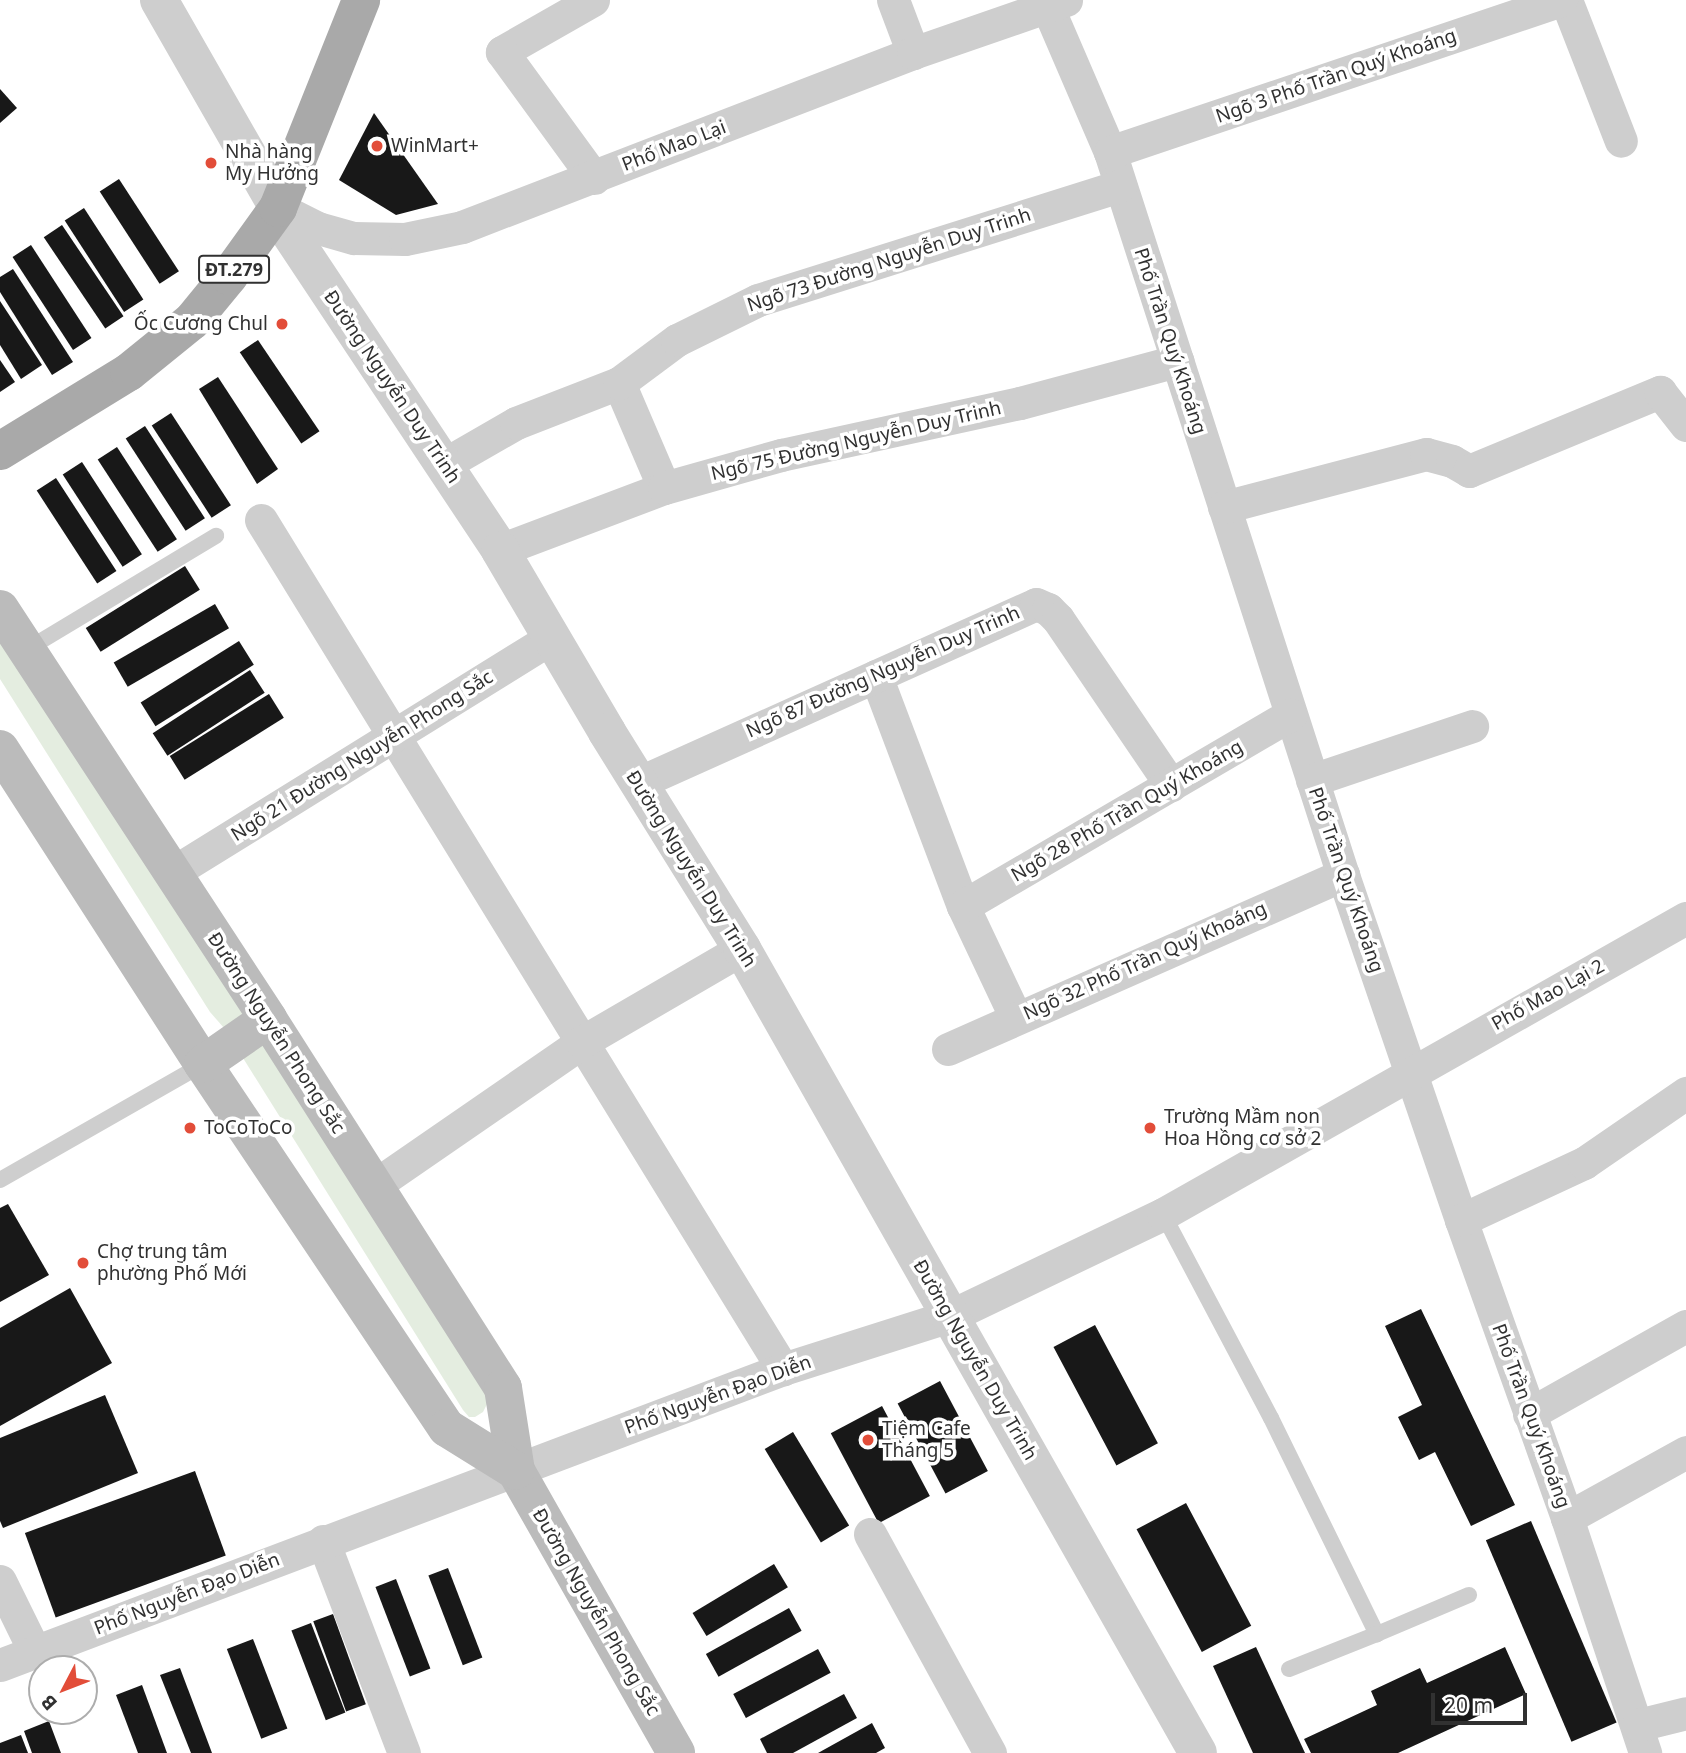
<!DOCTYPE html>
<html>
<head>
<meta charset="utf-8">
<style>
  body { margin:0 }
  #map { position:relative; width:1686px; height:1753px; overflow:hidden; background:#fff; font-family:"Noto Sans",sans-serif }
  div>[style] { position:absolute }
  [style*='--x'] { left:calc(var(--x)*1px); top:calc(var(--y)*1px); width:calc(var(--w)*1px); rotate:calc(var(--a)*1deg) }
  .green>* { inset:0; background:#e4ede0 }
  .building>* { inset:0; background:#181818; transform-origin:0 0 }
  .service>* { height:16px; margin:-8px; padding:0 8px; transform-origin:8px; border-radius:8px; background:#cecece }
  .minor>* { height:33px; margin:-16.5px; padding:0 16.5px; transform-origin:16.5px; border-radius:16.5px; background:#cecece }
  .tertiary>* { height:38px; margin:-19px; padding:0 19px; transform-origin:19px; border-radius:19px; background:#cecece }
  .secondary>* { height:38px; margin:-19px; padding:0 19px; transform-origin:19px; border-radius:19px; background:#bbb }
  .primary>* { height:38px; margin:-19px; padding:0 19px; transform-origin:19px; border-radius:19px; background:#a9a9a9 }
  .dots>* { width:19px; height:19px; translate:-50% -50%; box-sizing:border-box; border:4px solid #fff; border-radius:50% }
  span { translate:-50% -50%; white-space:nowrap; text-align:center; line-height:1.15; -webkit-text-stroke:7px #fff; paint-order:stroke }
  .shield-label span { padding:2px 5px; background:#fff; border:2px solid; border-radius:5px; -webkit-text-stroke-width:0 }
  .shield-label { font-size:18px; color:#313131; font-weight:700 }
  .street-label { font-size:19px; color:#313131 }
  .poi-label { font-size:19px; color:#313131 }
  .left { translate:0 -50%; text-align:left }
  .right { translate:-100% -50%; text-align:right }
  .north { position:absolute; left:28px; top:1655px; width:70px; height:70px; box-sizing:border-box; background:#fff; border:2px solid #adadad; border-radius:50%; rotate:228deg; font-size:19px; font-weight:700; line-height:28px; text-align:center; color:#313131 }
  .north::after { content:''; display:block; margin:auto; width:24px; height:32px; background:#e24d39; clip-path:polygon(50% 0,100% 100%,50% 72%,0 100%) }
  .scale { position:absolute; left:1431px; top:1693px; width:96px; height:32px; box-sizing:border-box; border:4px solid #313131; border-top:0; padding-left:9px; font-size:21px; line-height:24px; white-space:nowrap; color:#313131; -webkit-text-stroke:5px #fff; paint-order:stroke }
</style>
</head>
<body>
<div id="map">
  <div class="green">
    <i style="clip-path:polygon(0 634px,240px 1008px,244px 1018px,224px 1028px,210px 1012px,0 679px)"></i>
    <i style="clip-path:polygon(249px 1043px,264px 1046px,489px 1400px,483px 1412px,475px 1417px,469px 1417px,463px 1410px,243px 1058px)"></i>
  </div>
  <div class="building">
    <i style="clip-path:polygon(0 89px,17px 108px,0 123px)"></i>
    <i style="clip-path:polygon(374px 113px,438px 204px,396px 215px,339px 180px)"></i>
    <i style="left:119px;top:179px;width:110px;height:23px;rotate:57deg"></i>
    <i style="left:84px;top:208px;width:109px;height:23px;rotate:57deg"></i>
    <i style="left:62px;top:225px;width:110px;height:22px;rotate:56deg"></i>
    <i style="left:31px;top:245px;width:111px;height:22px;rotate:57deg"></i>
    <i style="clip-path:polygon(13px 269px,73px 362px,52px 375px,0 292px,0 277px)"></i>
    <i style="clip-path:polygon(0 301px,42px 365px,21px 379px,0 345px)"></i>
    <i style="left:258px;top:340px;width:110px;height:22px;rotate:56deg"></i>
    <i style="clip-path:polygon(0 360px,15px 382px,0 392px)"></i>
    <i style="clip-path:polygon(218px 377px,278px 469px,257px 484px,199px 389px)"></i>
    <i style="left:171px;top:413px;width:110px;height:23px;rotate:57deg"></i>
    <i style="left:145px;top:426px;width:110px;height:23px;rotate:57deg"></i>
    <i style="left:117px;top:447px;width:110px;height:23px;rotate:57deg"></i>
    <i style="left:82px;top:462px;width:110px;height:23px;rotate:57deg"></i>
    <i style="left:56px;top:478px;width:111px;height:23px;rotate:57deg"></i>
    <i style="left:185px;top:566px;width:28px;height:117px;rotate:58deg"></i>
    <i style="left:215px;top:604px;width:28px;height:117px;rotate:60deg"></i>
    <i style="left:239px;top:641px;width:28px;height:116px;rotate:58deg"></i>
    <i style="left:250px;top:670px;width:27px;height:116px;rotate:57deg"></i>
    <i style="left:269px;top:694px;width:28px;height:117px;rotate:58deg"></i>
    <i style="clip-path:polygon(8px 1204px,49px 1275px,0 1302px,0 1208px)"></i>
    <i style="clip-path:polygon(70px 1288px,112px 1363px,0 1426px,0 1328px)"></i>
    <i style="clip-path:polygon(1421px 1309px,1515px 1505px,1471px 1526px,1435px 1452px,1419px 1460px,1398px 1417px,1422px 1405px,1385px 1326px)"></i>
    <i style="left:1095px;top:1325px;width:134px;height:47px;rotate:62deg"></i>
    <i style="left:940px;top:1381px;width:102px;height:48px;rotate:62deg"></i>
    <i style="clip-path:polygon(105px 1395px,138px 1473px,3px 1528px,0 1521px,0 1438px)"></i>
    <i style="left:882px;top:1406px;width:102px;height:58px;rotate:62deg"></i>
    <i style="left:793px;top:1432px;width:109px;height:33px;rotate:59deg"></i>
    <i style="left:195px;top:1471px;width:90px;height:181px;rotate:70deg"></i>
    <i style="left:1186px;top:1503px;width:139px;height:56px;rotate:62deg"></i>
    <i style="left:1531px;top:1521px;width:219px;height:49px;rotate:67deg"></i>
    <i style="left:774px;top:1564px;width:27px;height:95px;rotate:59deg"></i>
    <i style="left:448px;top:1568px;width:96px;height:21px;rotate:69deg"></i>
    <i style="left:396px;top:1579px;width:96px;height:22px;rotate:69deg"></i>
    <i style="left:789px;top:1608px;width:26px;height:95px;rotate:61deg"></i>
    <i style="left:333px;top:1614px;width:96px;height:21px;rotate:70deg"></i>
    <i style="left:311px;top:1623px;width:96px;height:21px;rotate:69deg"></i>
    <i style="left:253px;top:1639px;width:96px;height:28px;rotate:69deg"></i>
    <i style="clip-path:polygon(1256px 1647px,1305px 1753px,1253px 1753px,1213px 1666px)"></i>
    <i style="clip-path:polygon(1505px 1647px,1526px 1694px,1398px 1753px,1311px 1753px,1304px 1739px,1377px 1705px,1371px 1691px,1420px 1668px,1427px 1683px)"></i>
    <i style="left:818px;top:1649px;width:27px;height:96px;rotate:62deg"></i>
    <i style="clip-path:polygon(180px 1668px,212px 1753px,191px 1753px,160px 1675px)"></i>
    <i style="clip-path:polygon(142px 1685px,167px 1753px,138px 1753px,116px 1695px)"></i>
    <i style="clip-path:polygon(844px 1694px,857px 1718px,793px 1753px,767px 1753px,760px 1739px)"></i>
    <i style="clip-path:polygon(49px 1721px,61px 1753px,32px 1753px,24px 1731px)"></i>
    <i style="clip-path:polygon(872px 1723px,885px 1748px,876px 1753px,818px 1753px)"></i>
    <i style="clip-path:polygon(21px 1735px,28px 1753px,0 1753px,0 1743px)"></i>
  </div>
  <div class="service">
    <i style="--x:26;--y:650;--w:222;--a:-31"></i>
    <i style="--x:0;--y:1180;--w:234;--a:-29.7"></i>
    <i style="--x:1163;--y:1214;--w:231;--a:62.1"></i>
    <i style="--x:1271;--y:1418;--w:241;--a:63.9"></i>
    <i style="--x:1377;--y:1634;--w:100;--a:-23"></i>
    <i style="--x:1289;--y:1669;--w:95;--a:-21.7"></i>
  </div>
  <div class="minor">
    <i style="--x:593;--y:0;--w:105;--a:150.3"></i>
    <i style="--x:502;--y:52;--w:156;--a:53.9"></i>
    <i style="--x:893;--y:0;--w:57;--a:69.3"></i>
    <i style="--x:1049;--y:0;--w:8;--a:97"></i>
    <i style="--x:1048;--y:8;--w:157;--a:66.7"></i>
    <i style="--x:1110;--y:152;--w:760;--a:72.14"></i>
    <i style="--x:1343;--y:875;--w:365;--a:71.1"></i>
    <i style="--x:1461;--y:1220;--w:316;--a:70.4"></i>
    <i style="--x:1567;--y:1518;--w:248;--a:71.6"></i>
    <i style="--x:1566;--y:0;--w:151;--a:68.7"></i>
    <i style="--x:1110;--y:152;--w:476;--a:-18.6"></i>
    <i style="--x:278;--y:208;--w:45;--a:26.6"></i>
    <i style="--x:318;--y:228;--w:37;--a:16"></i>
    <i style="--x:354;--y:238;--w:51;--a:1.1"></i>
    <i style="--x:405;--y:239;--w:58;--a:-11.9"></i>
    <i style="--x:462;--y:227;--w:483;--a:-21.1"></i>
    <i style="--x:913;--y:53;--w:162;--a:-19.1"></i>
    <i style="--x:619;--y:383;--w:114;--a:66.8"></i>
    <i style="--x:443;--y:465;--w:84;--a:-29.9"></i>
    <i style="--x:516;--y:423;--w:110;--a:-21.2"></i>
    <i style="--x:619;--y:383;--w:72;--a:-36.6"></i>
    <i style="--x:677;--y:340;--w:90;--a:-26.3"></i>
    <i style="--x:758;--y:300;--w:380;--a:-17.5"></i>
    <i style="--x:1224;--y:507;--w:209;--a:-14.7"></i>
    <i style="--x:1426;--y:454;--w:27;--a:15"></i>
    <i style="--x:1452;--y:461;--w:20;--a:30"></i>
    <i style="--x:1469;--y:471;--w:207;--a:-22.5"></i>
    <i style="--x:1660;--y:392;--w:42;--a:51.8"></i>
    <i style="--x:261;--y:520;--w:997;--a:58.42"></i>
    <i style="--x:500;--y:550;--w:175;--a:-20.7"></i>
    <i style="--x:664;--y:488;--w:122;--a:-15.8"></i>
    <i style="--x:781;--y:455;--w:245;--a:-12.3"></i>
    <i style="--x:1020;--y:403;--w:163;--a:-15"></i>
    <i style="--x:876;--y:676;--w:246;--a:69.3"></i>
    <i style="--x:963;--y:906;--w:124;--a:64.7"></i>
    <i style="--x:1312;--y:780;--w:169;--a:-18.6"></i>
    <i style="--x:638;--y:783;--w:436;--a:-24.2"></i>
    <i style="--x:1036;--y:604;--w:13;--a:23"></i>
    <i style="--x:1048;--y:609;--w:14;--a:45"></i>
    <i style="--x:1058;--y:619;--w:201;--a:55.8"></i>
    <i style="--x:172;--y:873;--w:446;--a:-31.8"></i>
    <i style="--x:963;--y:906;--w:379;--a:-30.3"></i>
    <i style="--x:948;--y:1049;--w:432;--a:-23.8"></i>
    <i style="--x:375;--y:1185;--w:252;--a:-34.6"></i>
    <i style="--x:582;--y:1042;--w:185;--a:-30.2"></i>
    <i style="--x:1461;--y:1220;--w:136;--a:-24.9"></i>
    <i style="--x:1584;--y:1163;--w:124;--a:-34.5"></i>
    <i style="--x:1529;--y:1414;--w:180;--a:-29.3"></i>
    <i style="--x:1567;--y:1518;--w:136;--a:-29"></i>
    <i style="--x:870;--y:1534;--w:250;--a:61.3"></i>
    <i style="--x:323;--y:1541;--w:227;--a:69.1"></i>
    <i style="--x:0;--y:1581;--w:79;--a:63.8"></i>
    <i style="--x:0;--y:1665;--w:837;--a:-20.71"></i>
    <i style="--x:783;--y:1369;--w:175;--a:-17.6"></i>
    <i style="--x:950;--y:1316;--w:236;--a:-25.6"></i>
    <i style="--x:1163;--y:1214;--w:601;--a:-29.51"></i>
    <i style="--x:1638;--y:1725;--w:49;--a:-14"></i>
  </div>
  <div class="tertiary">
    <i style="--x:159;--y:0;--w:240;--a:60.2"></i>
    <i style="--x:278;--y:208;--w:16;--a:72"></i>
    <i style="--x:283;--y:223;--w:392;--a:56.4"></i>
    <i style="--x:500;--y:550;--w:211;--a:59.5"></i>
    <i style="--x:607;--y:732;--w:256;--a:58.1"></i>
    <i style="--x:742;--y:949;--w:924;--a:60.44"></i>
  </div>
  <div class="secondary">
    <i style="--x:0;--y:609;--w:490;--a:56.8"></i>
    <i style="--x:268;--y:1019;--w:437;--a:57.5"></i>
    <i style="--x:503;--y:1388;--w:84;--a:81.1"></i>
    <i style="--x:516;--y:1471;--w:324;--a:60.4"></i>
    <i style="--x:0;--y:749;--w:375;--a:57.2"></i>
    <i style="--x:203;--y:1064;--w:438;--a:56.2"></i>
    <i style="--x:447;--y:1428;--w:81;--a:31.9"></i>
    <i style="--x:203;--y:1064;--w:79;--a:-34.7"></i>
  </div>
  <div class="primary">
    <i style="--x:0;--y:451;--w:151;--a:-31.5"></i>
    <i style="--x:129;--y:372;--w:81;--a:-39"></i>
    <i style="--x:192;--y:321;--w:58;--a:-50.6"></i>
    <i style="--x:229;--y:276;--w:84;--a:-54.2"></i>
    <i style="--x:278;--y:208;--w:224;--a:-68.2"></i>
  </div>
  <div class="dots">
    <i style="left:377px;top:146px;background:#e24d39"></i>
    <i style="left:211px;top:163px;background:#e24d39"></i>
    <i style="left:282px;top:324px;background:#e24d39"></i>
    <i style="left:190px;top:1128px;background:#e24d39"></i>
    <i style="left:1150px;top:1128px;background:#e24d39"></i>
    <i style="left:83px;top:1263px;background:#e24d39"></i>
    <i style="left:868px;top:1440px;background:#e24d39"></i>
  </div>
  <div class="shield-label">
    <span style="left:234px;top:269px">ĐT.279</span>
  </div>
  <div class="street-label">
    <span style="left:1336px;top:76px;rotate:-19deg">Ngõ 3 Phố Trần Quý Khoáng</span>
    <span style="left:674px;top:146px;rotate:-21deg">Phố Mao Lại</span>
    <span style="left:889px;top:260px;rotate:-18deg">Ngõ 73 Đường Nguyễn Duy Trinh</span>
    <span style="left:1170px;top:341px;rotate:72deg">Phố Trần Quý Khoáng</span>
    <span style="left:392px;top:387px;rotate:56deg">Đường Nguyễn Duy Trinh</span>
    <span style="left:856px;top:441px;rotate:-13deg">Ngõ 75 Đường Nguyễn Duy Trinh</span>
    <span style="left:883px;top:672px;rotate:-24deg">Ngõ 87 Đường Nguyễn Duy Trinh</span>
    <span style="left:362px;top:756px;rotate:-32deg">Ngõ 21 Đường Nguyễn Phong Sắc</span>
    <span style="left:1127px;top:811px;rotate:-30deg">Ngõ 28 Phố Trần Quý Khoáng</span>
    <span style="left:691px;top:869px;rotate:58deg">Đường Nguyễn Duy Trinh</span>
    <span style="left:1346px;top:880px;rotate:71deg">Phố Trần Quý Khoáng</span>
    <span style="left:1145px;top:961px;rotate:-24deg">Ngõ 32 Phố Trần Quý Khoáng</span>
    <span style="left:1548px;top:995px;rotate:-29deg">Phố Mao Lại 2</span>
    <span style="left:276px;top:1033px;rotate:57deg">Đường Nguyễn Phong Sắc</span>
    <span style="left:975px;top:1360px;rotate:60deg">Đường Nguyễn Duy Trinh</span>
    <span style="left:718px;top:1395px;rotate:-20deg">Phố Nguyễn Đạo Diễn</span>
    <span style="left:1531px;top:1416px;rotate:70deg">Phố Trần Quý Khoáng</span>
    <span style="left:187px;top:1594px;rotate:-21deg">Phố Nguyễn Đạo Diễn</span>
    <span style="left:596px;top:1612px;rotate:60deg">Đường Nguyễn Phong Sắc</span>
  </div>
  <div class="poi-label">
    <span class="left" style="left:391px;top:146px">WinMart+</span>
    <span class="left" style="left:225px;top:163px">Nhà hàng<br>My Hưởng</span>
    <span class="right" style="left:268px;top:324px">Ốc Cương Chul</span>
    <span class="left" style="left:1164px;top:1128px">Trường Mầm non<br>Hoa Hồng cơ sở 2</span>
    <span class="left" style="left:204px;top:1128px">ToCoToCo</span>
    <span class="left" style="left:97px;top:1263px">Chợ trung tâm<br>phường Phố Mới</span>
    <span class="left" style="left:882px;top:1440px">Tiệm Cafe<br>Tháng 5</span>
  </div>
  <div class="north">B</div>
  <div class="scale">20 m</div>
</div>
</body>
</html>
